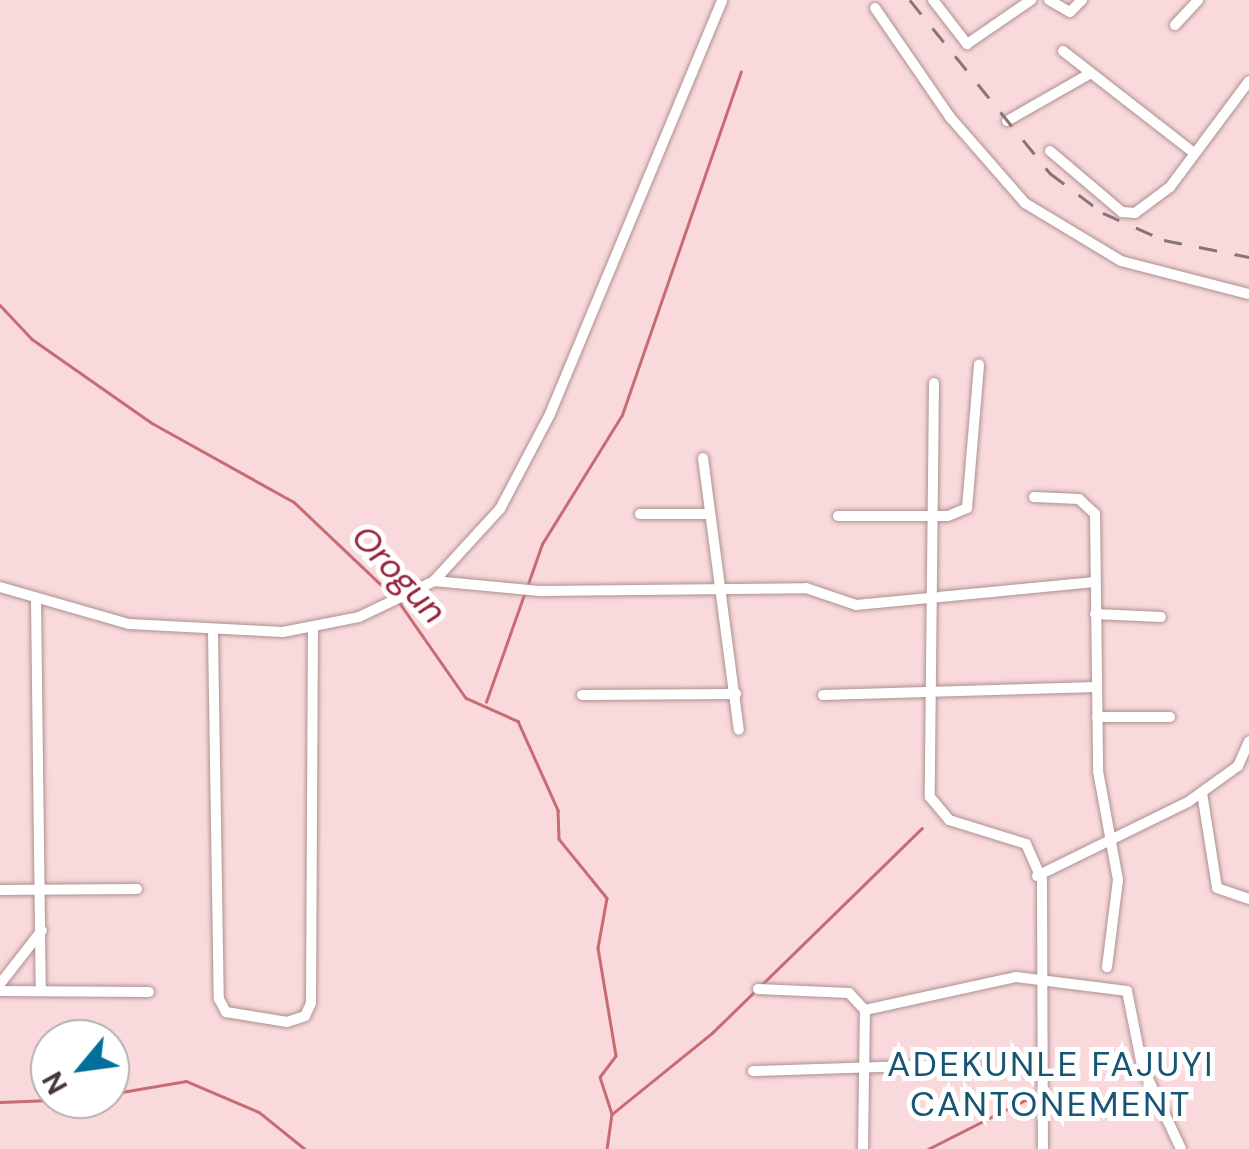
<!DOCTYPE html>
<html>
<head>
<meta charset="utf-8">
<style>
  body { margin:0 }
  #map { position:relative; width:1249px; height:1149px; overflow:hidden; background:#f9d9db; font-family:"DM Sans",sans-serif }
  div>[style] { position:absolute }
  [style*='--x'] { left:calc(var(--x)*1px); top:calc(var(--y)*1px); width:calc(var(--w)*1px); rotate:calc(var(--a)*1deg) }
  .stream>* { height:2.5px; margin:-1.25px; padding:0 1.25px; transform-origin:1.25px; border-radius:1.25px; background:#c86c74 }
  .roads { filter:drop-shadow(0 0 2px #ad9091) drop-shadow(0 0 2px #ad9091) }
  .minor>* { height:10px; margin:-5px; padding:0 5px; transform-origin:5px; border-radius:5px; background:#fff }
  .rail>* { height:2.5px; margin-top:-1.25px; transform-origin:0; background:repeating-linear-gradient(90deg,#877474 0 18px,transparent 0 36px) }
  span { translate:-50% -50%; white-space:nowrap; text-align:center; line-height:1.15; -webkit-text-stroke:10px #fff; paint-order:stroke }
  .water-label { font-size:35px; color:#95253a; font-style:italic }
  .neighbourhood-label { font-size:35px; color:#165574; letter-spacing:2.5px }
  .north { position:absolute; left:30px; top:1019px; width:100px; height:100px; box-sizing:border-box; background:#fff; border:2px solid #b5b0b0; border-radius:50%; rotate:241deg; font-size:28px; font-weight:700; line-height:40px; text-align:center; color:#453939 }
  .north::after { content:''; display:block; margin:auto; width:35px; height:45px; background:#03709c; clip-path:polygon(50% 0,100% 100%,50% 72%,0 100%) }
</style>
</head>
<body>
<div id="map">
  <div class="stream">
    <i style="--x:0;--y:305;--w:47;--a:46.7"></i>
    <i style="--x:32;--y:339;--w:146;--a:35"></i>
    <i style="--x:152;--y:423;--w:162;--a:29.1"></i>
    <i style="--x:294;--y:502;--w:137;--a:43.5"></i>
    <i style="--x:528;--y:584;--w:42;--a:-70.7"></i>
    <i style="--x:542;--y:544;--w:152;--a:-58.2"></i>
    <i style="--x:622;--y:415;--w:363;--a:-70.9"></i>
    <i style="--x:399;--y:602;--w:117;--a:55.1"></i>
    <i style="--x:466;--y:698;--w:57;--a:23.9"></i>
    <i style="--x:518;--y:721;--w:98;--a:65.8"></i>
    <i style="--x:558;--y:810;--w:29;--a:88"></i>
    <i style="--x:559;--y:839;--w:76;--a:50.9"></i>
    <i style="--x:607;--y:898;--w:51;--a:100.2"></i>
    <i style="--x:598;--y:948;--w:109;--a:80.5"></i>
    <i style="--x:616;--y:1056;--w:26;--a:127"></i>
    <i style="--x:600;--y:1077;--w:39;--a:72"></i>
    <i style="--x:612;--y:1114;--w:35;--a:98"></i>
    <i style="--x:486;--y:702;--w:117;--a:-70.5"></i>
    <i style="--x:110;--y:1094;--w:77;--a:-9.7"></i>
    <i style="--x:186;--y:1081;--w:79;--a:23"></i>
    <i style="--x:259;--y:1112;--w:59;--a:38.8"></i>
    <i style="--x:0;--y:1102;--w:76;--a:-2.3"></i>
    <i style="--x:612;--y:1114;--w:129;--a:-39"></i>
    <i style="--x:712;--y:1033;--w:293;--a:-44.3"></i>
    <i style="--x:928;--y:1149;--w:113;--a:-26.8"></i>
  </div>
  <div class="roads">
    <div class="minor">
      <i style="--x:933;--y:0;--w:56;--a:52.3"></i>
      <i style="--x:967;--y:44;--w:78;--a:-34.5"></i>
      <i style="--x:1049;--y:0;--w:24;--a:30"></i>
      <i style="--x:1070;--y:12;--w:17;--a:-45"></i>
      <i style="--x:875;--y:8;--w:132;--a:55.5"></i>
      <i style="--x:950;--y:117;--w:114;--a:48.9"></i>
      <i style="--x:1025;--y:203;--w:112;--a:31.1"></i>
      <i style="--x:1121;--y:261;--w:132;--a:14.5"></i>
      <i style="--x:1175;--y:25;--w:34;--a:-47"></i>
      <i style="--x:1063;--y:51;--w:161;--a:37.9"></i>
      <i style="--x:1007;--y:121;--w:95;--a:-29.8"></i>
      <i style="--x:1050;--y:151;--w:94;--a:40.3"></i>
      <i style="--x:1122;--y:212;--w:13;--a:4"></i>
      <i style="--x:1135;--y:213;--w:44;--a:-36.6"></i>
      <i style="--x:1170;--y:187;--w:132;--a:-53.3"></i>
      <i style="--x:934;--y:383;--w:414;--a:90.6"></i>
      <i style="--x:930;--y:797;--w:30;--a:50"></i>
      <i style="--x:949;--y:820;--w:81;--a:17.3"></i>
      <i style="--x:1026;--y:844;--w:39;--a:66"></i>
      <i style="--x:1042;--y:880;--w:269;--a:89.8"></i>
      <i style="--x:703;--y:458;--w:274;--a:82.5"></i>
      <i style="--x:1034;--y:497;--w:45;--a:2.5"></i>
      <i style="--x:1079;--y:499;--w:22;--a:43"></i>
      <i style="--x:1095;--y:514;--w:257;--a:89.3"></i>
      <i style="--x:1098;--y:771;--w:111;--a:79.6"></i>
      <i style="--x:1118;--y:880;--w:88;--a:97.2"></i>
      <i style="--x:640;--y:514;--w:68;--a:0"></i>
      <i style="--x:838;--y:516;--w:110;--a:0"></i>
      <i style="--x:948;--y:516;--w:21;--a:-23"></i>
      <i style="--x:967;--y:508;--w:144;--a:-85.2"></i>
      <i style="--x:434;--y:581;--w:106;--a:5.4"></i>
      <i style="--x:540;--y:591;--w:266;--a:-0.6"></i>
      <i style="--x:806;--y:588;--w:53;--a:18.8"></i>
      <i style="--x:856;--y:605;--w:240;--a:-5.5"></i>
      <i style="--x:0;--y:587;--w:134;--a:16"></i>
      <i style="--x:129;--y:624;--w:154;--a:3"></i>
      <i style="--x:283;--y:632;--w:77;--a:-11.2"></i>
      <i style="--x:359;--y:617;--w:83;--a:-25.6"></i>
      <i style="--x:434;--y:581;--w:98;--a:-47.5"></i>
      <i style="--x:500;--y:509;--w:107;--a:-62.2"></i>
      <i style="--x:550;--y:414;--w:448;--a:-67.4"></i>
      <i style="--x:36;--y:600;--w:390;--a:89.3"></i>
      <i style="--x:1095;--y:614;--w:66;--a:2.6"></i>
      <i style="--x:213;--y:633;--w:366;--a:89.1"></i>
      <i style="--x:219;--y:999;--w:15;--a:62"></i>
      <i style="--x:226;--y:1012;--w:62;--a:9.3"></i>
      <i style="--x:287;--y:1022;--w:19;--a:-18"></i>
      <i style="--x:305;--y:1016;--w:14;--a:-65"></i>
      <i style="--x:311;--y:1003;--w:374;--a:-89.7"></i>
      <i style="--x:582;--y:695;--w:154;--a:-0.4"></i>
      <i style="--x:823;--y:695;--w:273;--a:-1.7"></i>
      <i style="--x:1097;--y:717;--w:73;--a:0"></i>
      <i style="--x:1202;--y:793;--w:96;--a:81"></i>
      <i style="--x:1217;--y:888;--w:34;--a:19"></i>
      <i style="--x:1037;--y:876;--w:168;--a:-26.1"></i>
      <i style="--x:1188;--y:802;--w:62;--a:-35.8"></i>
      <i style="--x:1238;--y:766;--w:27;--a:-66"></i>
      <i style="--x:0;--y:890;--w:137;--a:-0.4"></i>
      <i style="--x:0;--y:984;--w:68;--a:-52.1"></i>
      <i style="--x:758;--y:989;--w:91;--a:2.5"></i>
      <i style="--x:849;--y:993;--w:23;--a:47"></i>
      <i style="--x:865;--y:1010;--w:155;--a:-12.3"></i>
      <i style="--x:1016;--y:977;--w:112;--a:7.2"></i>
      <i style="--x:1127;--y:991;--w:76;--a:78.7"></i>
      <i style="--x:1142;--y:1066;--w:92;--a:64.8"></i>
      <i style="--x:0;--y:991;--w:149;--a:0.4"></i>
      <i style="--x:753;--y:1071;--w:223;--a:-1.8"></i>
      <i style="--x:863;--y:1149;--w:139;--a:-89.2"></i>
    </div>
  </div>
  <div class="rail">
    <i style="--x:910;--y:0;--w:223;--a:51"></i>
    <i style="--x:1050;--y:173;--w:66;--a:37"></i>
    <i style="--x:1103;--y:213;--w:67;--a:23.9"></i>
    <i style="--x:1164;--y:240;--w:87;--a:11.3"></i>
  </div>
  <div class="water-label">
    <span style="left:399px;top:574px;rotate:47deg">Orogun</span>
  </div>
  <div class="neighbourhood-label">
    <span style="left:1051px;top:1084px">ADEKUNLE FAJUYI<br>CANTONEMENT</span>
  </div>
  <div class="north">N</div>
</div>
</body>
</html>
